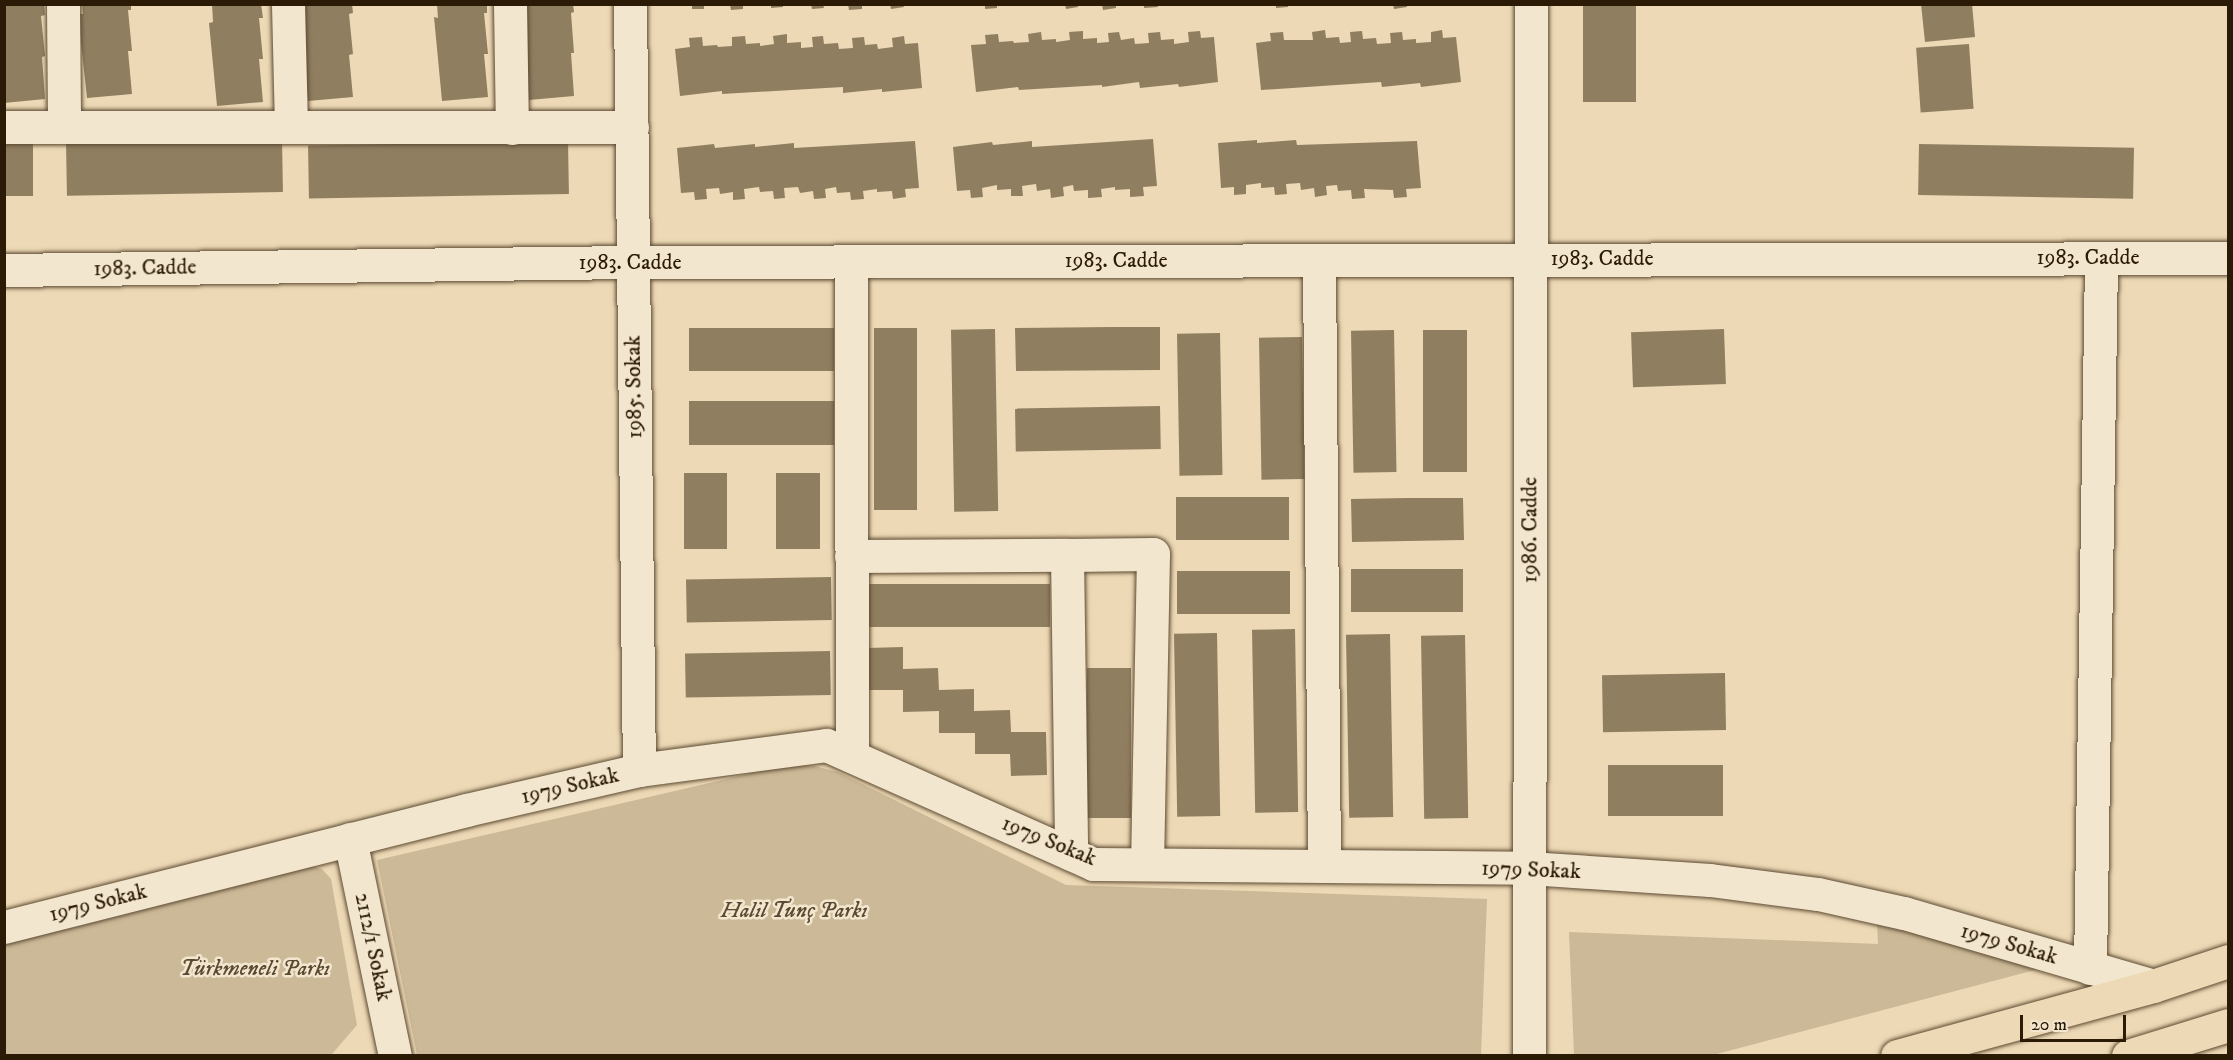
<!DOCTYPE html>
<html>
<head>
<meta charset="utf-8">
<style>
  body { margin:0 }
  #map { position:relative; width:2233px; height:1060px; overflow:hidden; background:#edd9b5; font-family:"IM FELL DW Pica",serif }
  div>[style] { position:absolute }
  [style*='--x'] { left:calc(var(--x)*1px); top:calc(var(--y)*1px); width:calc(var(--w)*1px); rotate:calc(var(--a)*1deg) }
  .green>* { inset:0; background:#ccb997 }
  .building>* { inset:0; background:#907e61; transform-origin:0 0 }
  .roads { filter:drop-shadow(0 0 2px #5c4a32) drop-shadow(0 0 2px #5c4a32) }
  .minor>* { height:33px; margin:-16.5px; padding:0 16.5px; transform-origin:16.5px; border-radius:16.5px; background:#f3e6cf }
  .major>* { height:33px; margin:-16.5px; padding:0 16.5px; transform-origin:16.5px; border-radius:16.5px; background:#edd9b5 }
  span { translate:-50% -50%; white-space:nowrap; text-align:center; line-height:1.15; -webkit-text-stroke:5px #f3e6cf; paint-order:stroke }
  .street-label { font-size:22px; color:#2b1b06 }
  .park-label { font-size:22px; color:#5b4a32; font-style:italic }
  .frame { position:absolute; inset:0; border:6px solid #2b1b06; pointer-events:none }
  .scale { position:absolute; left:2020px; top:1015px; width:106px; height:27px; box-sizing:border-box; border:3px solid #2b1b06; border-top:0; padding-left:8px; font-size:18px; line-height:21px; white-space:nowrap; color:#2b1b06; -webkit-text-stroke:4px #f3e6cf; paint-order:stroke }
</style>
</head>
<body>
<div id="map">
  <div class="green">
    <i style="clip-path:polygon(787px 765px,814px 766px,838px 772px,1066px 885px,1487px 899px,1481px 1055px,417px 1055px,377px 860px)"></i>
    <i style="clip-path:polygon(307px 865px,322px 869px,331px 879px,357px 1025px,332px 1054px,5px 1056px,5px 944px)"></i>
    <i style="clip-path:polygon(1877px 923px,2046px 967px,1713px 1055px,1574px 1055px,1569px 932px,1878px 944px)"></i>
  </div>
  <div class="building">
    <i style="clip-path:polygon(4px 4px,44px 4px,45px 15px,41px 16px,45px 56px,42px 57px,45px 99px,4px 103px)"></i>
    <i style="clip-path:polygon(82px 4px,131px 4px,131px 10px,128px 10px,132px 51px,128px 51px,132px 94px,87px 98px,78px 14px,83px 14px)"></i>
    <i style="clip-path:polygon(212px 4px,261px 4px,263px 18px,259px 18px,263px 59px,259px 59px,263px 102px,217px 106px,209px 23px,213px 22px)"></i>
    <i style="clip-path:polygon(302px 4px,352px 4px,353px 13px,349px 14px,353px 54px,349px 55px,353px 97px,308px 101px,299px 18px)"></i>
    <i style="clip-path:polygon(437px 4px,487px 4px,487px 13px,484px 13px,488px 54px,484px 54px,488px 97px,442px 101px,434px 17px,438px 18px)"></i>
    <i style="clip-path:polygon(524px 4px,573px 4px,574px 12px,571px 13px,574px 53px,571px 53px,574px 96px,529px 100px,521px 17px)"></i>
    <i style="clip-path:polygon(730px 4px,743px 4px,743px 9px,731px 10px)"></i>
    <i style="clip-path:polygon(771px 4px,783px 4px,783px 7px,771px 8px)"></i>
    <i style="clip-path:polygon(811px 4px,823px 4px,824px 8px,812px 9px)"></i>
    <i style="clip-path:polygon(848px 4px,862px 4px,862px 9px,849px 10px)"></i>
    <i style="clip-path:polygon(890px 4px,903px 4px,904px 7px,891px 9px)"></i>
    <i style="clip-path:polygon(985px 4px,997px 4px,997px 8px,985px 9px)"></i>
    <i style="clip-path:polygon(1065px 4px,1078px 4px,1078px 7px,1066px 9px)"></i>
    <i style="clip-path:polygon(1102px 4px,1116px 4px,1116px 8px,1103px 10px)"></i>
    <i style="clip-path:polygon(1144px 4px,1157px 4px,1158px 7px,1144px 8px)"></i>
    <i style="clip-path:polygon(1276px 4px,1288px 4px,1288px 7px,1276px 8px)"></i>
    <i style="clip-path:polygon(1393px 4px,1407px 4px,1407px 7px,1394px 9px)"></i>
    <i style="left:1583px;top:4px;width:53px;height:98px"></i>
    <i style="clip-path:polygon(1921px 4px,1972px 4px,1975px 37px,1925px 42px)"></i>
    <i style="left:692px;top:5px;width:12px;height:4px"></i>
    <i style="clip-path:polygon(1325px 30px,1326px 38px,1339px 37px,1340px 43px,1351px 42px,1350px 32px,1362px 31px,1363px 39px,1376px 38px,1377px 44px,1391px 43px,1390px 33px,1402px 32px,1403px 40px,1416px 39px,1416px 43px,1431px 42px,1431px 32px,1442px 30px,1443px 38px,1456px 37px,1461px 82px,1421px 87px,1420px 83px,1382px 87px,1381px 82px,1261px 90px,1256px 43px,1271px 41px,1270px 33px,1283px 32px,1284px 40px,1313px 40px,1312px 32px)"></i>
    <i style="clip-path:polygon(1083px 31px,1083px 39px,1097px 38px,1097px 43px,1109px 42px,1108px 33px,1119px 32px,1121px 40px,1134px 38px,1135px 44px,1149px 43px,1148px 33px,1160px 32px,1161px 40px,1174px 39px,1174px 44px,1189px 42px,1188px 32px,1200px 31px,1201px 38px,1214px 37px,1218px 82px,1179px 87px,1178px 84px,1140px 88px,1139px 82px,1102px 87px,1102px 85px,1019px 90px,1018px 87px,976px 92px,971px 45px,986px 44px,985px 35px,998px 34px,999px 42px,1013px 41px,1014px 43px,1029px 42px,1028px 34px,1041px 32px,1042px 40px,1056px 39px,1056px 42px,1070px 40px,1069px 32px)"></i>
    <i style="clip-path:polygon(787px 34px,787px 43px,801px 42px,801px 48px,813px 47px,812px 37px,823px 36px,824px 44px,838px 43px,839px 49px,853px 48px,852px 38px,864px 37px,865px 45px,877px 44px,878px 49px,893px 47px,892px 38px,904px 36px,905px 44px,918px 43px,922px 88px,882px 92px,882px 89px,843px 93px,843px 87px,722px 94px,722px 91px,680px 96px,675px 49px,690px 47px,689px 38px,702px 37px,703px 46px,717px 45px,718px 47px,732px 46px,732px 37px,745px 36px,746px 44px,760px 43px,760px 46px,774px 44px,773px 36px)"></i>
    <i style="left:1969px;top:44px;width:65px;height:53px;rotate:86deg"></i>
    <i style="left:282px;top:139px;width:53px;height:216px;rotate:89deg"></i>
    <i style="clip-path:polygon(1153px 139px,1157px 186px,1143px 187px,1144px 196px,1130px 197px,1130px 189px,1115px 190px,1115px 187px,1101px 189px,1102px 197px,1088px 198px,1088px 190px,1074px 191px,1073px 185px,1063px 187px,1064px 196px,1051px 198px,1050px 189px,1037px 191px,1036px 184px,1022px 186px,1023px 196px,1011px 196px,1011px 189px,997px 190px,997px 185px,982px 188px,983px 197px,971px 198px,970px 190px,957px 191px,953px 147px,992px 142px,993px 145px,1032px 141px,1032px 147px)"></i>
    <i style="clip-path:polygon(1257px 140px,1257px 143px,1296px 140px,1297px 145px,1417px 141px,1421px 188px,1406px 189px,1407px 197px,1394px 198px,1393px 190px,1364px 189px,1365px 198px,1352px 199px,1351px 190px,1338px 191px,1337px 185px,1326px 186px,1327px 195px,1315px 197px,1314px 188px,1301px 190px,1300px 183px,1286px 184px,1287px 194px,1275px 195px,1274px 187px,1261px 188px,1261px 183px,1246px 185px,1246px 194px,1234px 195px,1234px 187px,1221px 188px,1218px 143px)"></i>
    <i style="left:568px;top:141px;width:53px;height:260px;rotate:89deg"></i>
    <i style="clip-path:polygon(915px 141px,919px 188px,905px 189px,906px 197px,893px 199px,892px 191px,877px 192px,877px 189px,863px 191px,864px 199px,851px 200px,850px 192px,837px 193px,836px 187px,825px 189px,826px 198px,814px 199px,813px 191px,800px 193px,798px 187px,784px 188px,785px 198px,774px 199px,773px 191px,760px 192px,759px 187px,744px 189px,745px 199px,733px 200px,733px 192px,720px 194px,719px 188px,706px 189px,707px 199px,695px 200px,694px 192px,681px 193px,677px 148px,714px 144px,715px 148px,755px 144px,755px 147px,794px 143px,794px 148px)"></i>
    <i style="left:4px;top:142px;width:29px;height:54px"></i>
    <i style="left:1919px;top:144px;width:215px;height:51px;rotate:1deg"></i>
    <i style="clip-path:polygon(1112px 327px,1160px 327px,1160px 370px,1016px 371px,1015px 328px)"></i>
    <i style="left:834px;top:328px;width:43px;height:145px;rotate:90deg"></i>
    <i style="left:874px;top:328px;width:43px;height:182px"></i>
    <i style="left:995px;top:329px;width:182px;height:44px;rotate:89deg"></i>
    <i style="left:1724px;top:329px;width:55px;height:93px;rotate:88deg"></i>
    <i style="left:1394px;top:330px;width:142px;height:43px;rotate:89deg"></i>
    <i style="left:1423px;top:330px;width:44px;height:142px"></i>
    <i style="left:1220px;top:333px;width:142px;height:43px;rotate:89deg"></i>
    <i style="left:1302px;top:337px;width:142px;height:43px;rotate:89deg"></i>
    <i style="left:834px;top:401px;width:44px;height:145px;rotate:90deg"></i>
    <i style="left:1160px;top:406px;width:43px;height:145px;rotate:89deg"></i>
    <i style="left:684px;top:473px;width:43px;height:76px"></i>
    <i style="left:776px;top:473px;width:44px;height:76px"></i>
    <i style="left:1289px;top:497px;width:43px;height:113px;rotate:90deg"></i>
    <i style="clip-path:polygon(1407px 498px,1463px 498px,1464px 540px,1352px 542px,1351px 499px)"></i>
    <i style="left:1463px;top:569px;width:43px;height:112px;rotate:90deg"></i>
    <i style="left:1290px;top:571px;width:43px;height:113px;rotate:90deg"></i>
    <i style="left:831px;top:577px;width:43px;height:145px;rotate:89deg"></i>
    <i style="left:1050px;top:584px;width:43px;height:181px;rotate:90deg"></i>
    <i style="left:1295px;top:629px;width:183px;height:43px;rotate:89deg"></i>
    <i style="left:1217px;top:633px;width:183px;height:43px;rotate:89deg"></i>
    <i style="left:1390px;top:634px;width:183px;height:44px;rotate:89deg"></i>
    <i style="left:1465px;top:635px;width:183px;height:44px;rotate:89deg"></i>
    <i style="clip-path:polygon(903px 647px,903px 669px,938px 668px,939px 690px,974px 689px,974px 711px,1010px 710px,1011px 732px,1046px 732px,1047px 775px,1011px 776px,1010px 754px,975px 754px,975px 733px,939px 733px,939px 711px,903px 712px,903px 690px,867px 690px,867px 648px)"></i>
    <i style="left:830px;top:651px;width:44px;height:145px;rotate:89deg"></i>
    <i style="left:1087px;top:668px;width:44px;height:150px"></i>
    <i style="left:1725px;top:673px;width:57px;height:123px;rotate:89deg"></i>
    <i style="left:1723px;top:765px;width:51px;height:115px;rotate:90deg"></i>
  </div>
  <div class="roads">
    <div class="minor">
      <i style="--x:63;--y:4;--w:123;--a:89.5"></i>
      <i style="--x:288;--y:4;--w:123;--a:88.6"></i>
      <i style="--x:510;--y:4;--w:124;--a:89.1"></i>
      <i style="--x:630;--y:4;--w:766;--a:89.33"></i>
      <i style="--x:4;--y:127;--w:628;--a:0"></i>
      <i style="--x:1319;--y:260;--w:606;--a:89.53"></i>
      <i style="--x:851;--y:261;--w:495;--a:89.9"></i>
      <i style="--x:4;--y:270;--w:629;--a:-0.73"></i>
      <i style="--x:633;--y:262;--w:1595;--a:-0.14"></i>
      <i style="--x:1067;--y:555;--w:86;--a:-0.7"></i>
      <i style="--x:1153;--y:554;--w:310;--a:91.1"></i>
      <i style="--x:851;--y:556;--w:216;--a:-0.3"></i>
      <i style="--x:1067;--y:555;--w:299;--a:89.2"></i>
      <i style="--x:350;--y:839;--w:222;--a:78.3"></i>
      <i style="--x:4;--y:927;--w:477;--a:-14.2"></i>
      <i style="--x:466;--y:810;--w:178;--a:-13"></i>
      <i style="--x:639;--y:770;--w:189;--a:-7.6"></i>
      <i style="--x:826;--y:745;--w:292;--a:24"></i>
      <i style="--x:1093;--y:864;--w:436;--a:0.5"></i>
      <i style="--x:1529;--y:868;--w:181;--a:3.8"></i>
      <i style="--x:1710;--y:880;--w:109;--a:7.4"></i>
      <i style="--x:1818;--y:894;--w:88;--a:12.5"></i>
      <i style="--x:1904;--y:913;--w:259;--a:16.3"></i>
      <i style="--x:2090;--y:968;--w:710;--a:-89.11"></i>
      <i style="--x:1529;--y:1056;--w:1052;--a:-89.89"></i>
    </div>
    <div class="major">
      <i style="--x:1897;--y:1056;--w:265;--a:-15.3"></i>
      <i style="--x:2153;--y:986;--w:79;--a:-18.4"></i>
      <i style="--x:2128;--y:1056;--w:105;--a:-17.2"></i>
    </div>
  </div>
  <div class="street-label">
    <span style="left:2088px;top:258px">1983. Cadde</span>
    <span style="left:1602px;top:259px">1983. Cadde</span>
    <span style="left:1116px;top:261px">1983. Cadde</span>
    <span style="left:630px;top:263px">1983. Cadde</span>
    <span style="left:145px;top:268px;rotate:-1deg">1983. Cadde</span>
    <span style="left:634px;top:387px;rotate:-91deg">1985. Sokak</span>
    <span style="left:1530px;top:530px;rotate:-90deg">1986. Cadde</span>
    <span style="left:570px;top:786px;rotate:-13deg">1979 Sokak</span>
    <span style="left:1049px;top:841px;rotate:22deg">1979 Sokak</span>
    <span style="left:1531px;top:870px;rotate:2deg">1979 Sokak</span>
    <span style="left:98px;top:903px;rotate:-14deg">1979 Sokak</span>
    <span style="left:2009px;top:944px;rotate:16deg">1979 Sokak</span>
    <span style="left:373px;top:947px;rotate:78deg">2112/1 Sokak</span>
  </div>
  <div class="park-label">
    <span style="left:794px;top:911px">Halil Tunç Parkı</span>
    <span style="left:255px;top:969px">Türkmeneli Parkı</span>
  </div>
  <div class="frame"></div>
  <div class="scale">20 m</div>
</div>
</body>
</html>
